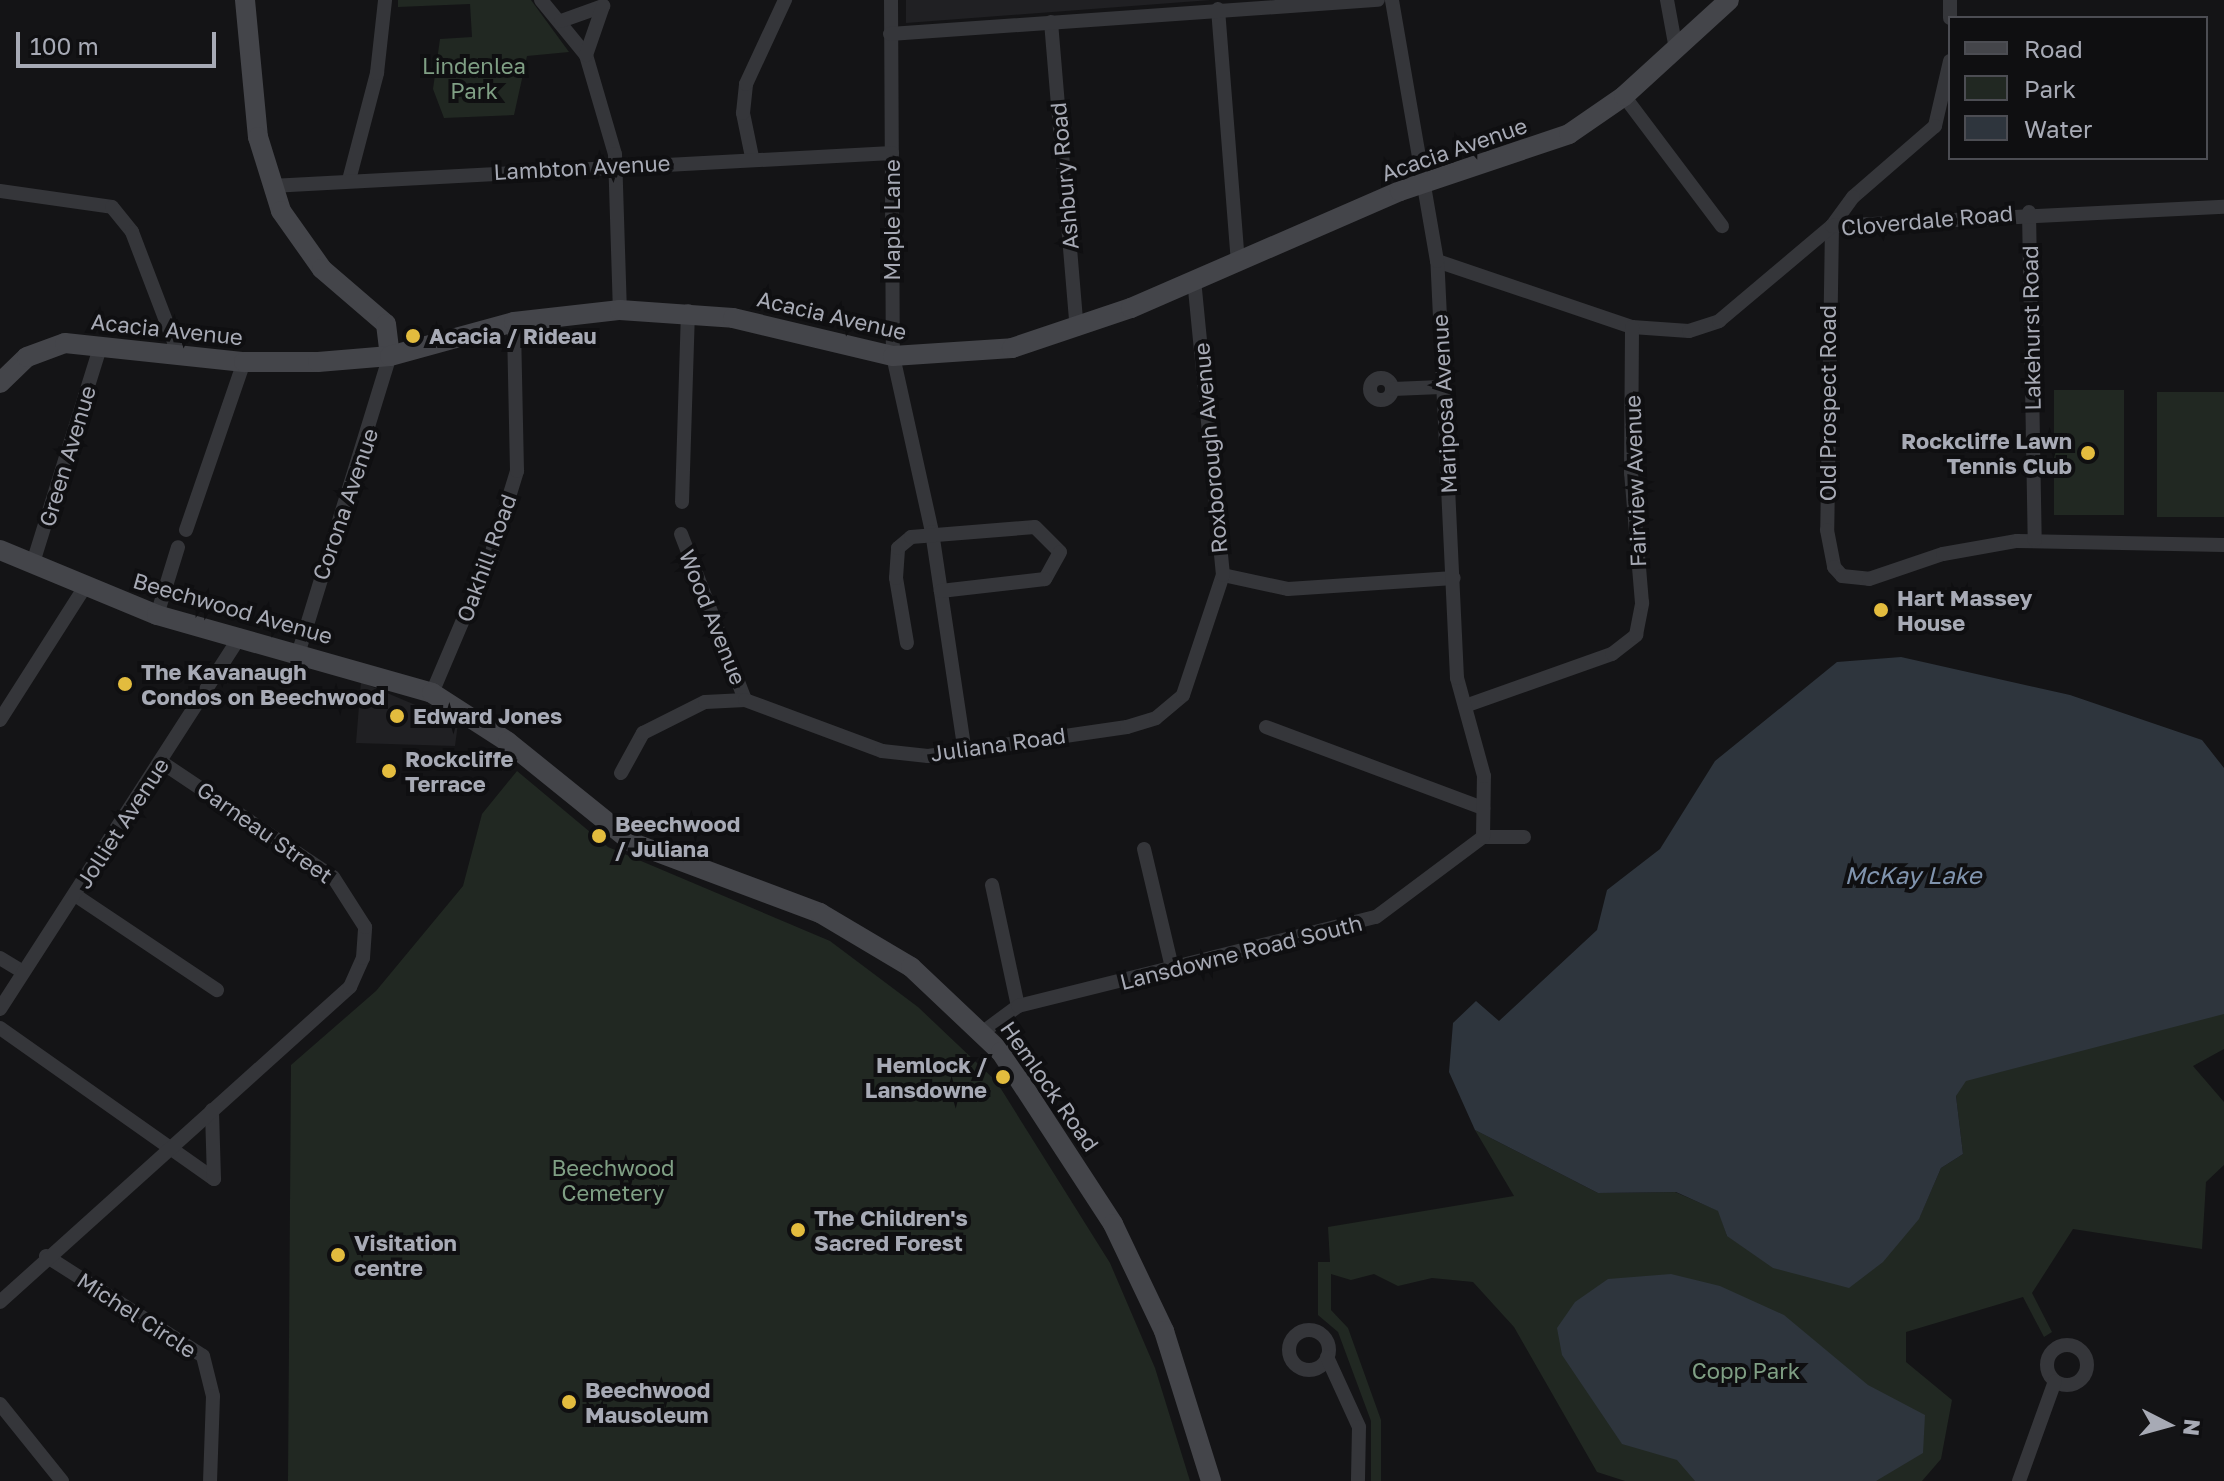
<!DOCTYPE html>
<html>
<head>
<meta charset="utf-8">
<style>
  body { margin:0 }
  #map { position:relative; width:2224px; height:1481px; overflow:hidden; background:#141416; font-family:"Golos Text",sans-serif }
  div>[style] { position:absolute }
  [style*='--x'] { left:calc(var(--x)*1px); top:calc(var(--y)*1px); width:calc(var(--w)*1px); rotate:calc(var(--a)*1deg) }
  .built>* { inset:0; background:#202023 }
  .green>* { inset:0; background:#212822; transform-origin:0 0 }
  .water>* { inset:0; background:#2e353d }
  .street>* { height:14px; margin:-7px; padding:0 7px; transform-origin:7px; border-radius:7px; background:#35363a }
  .street>.ring { margin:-7px; padding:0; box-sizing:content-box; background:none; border:14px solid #35363a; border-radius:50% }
  .secondary>* { height:20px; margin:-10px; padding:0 10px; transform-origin:10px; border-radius:10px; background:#44454a }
  .dots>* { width:22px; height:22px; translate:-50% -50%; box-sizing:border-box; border:4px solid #0f0f11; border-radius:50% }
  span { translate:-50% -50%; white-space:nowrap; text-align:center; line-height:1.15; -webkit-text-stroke:8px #0f0f11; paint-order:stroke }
  .park-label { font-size:22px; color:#7f9f84 }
  .street-label { font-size:22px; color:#a7aab5 }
  .poi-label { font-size:22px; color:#a7aab5; font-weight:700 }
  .left { translate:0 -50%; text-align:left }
  .right { translate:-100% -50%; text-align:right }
  .water-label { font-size:24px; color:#8094ae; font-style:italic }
  .legend { position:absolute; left:1948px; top:16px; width:260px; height:144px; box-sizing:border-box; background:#0f0f11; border:2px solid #4c4d53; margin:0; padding:10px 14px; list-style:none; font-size:24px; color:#a7aab5 }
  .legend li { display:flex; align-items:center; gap:16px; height:40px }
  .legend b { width:40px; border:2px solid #4c4d53 }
  .north { position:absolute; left:2128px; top:1385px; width:80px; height:80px; -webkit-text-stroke:6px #0f0f11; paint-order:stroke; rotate:96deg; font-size:22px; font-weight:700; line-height:32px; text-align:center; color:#a7aab5 }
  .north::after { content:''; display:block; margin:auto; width:28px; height:36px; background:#a7aab5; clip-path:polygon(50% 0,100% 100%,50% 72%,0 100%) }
  .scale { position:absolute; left:16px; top:32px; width:200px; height:36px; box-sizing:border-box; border:4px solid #a7aab5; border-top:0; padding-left:10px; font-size:24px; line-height:28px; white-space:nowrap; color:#a7aab5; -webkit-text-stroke:6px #0f0f11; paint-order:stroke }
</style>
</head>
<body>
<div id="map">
  <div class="built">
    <i style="clip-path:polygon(906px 0,1211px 0,906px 23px)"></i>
    <i style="clip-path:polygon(361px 682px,458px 723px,455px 746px,356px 743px)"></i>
  </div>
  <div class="green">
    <i style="clip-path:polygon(398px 0,531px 0,569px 52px,527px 56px,514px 115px,444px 118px,433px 89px,440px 39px,472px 37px,470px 4px,398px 7px)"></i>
    <i style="left:2054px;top:390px;width:70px;height:125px"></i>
    <i style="left:2157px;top:392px;width:67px;height:125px"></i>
    <i style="clip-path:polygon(517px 771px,608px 847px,830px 941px,918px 1007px,996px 1081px,1110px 1263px,1155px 1368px,1190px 1481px,288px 1481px,291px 1065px,376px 991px,463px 886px,482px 814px)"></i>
    <i style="clip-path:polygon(2224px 1000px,2224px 1049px,2193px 1066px,2224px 1102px,2224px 1165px,2206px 1182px,2202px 1249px,2073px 1229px,2032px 1293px,2052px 1332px,2044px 1337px,2023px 1297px,1906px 1332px,1906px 1362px,1952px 1400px,1941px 1459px,1922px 1481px,1625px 1481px,1597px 1472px,1514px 1327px,1473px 1282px,1432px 1278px,1398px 1286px,1374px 1274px,1351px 1280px,1331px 1274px,1331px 1310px,1348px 1328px,1381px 1420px,1381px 1481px,1371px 1481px,1371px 1421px,1338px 1332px,1318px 1315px,1318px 1262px,1330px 1262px,1328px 1227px,1514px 1196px,1475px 1130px,1598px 1193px,1675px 1192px,1719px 1211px,1727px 1236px,1920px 1216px,1941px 1168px,1963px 1154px,1956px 1096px,1964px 1066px)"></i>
  </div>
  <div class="water">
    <i style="clip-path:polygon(1901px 657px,2070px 695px,2202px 740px,2224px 768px,2224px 1014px,1966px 1081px,1956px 1096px,1963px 1154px,1941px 1168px,1919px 1219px,1883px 1262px,1849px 1288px,1773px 1268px,1727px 1236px,1718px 1211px,1676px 1192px,1598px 1193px,1475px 1130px,1449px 1072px,1453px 1023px,1476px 1001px,1499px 1021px,1597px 930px,1607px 890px,1660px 849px,1715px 761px,1837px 662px)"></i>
    <i style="clip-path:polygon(1671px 1274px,1720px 1286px,1784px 1315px,1868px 1385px,1925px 1415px,1923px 1453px,1876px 1481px,1695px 1481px,1677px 1460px,1622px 1444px,1562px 1355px,1557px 1328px,1575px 1302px,1608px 1279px)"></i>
  </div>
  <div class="street">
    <i style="--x:541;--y:0;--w:71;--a:50.7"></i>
    <i style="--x:586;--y:55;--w:103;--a:73.7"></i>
    <i style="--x:615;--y:154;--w:156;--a:88.2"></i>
    <i style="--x:891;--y:0;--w:356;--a:89.7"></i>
    <i style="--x:893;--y:356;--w:180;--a:77.5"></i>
    <i style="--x:932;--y:532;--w:223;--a:81.5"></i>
    <i style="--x:1667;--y:0;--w:50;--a:79.6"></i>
    <i style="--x:1218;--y:9;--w:255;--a:85.5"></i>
    <i style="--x:1950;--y:18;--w:18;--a:-90"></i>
    <i style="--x:561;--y:21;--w:45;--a:-19.7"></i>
    <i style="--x:603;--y:6;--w:52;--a:109.1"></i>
    <i style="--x:1051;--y:22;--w:308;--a:85.2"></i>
    <i style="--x:890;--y:34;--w:489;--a:-4"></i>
    <i style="--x:1950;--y:61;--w:67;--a:103"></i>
    <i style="--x:1935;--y:126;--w:108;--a:139.1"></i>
    <i style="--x:1853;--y:197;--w:36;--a:126"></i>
    <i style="--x:1832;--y:226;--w:304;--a:90.9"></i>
    <i style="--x:1827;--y:530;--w:38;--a:79"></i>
    <i style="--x:1834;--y:567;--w:12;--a:48"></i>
    <i style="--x:1842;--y:576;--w:27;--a:6"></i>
    <i style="--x:1869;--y:579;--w:78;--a:-18.7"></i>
    <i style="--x:1943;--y:554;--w:75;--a:-10"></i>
    <i style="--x:2017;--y:541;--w:207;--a:1.1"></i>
    <i style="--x:1624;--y:96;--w:163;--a:53"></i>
    <i style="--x:752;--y:157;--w:45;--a:-101.6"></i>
    <i style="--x:743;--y:113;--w:29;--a:-84"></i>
    <i style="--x:746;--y:84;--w:93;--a:-65.1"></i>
    <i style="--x:349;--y:180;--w:111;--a:-75.3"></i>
    <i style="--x:377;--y:73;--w:73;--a:-83.7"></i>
    <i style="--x:271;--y:186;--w:622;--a:-3.04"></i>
    <i style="--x:0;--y:191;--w:113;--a:8.1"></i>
    <i style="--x:112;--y:207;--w:32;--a:51"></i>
    <i style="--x:132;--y:232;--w:132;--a:69.1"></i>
    <i style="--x:2029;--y:212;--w:328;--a:89"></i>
    <i style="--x:1437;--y:261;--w:206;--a:18.7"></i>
    <i style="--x:1632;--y:327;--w:57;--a:4"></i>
    <i style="--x:1689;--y:331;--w:32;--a:-18"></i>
    <i style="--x:1719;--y:321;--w:148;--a:-40.1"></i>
    <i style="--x:1832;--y:226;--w:392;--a:-2.8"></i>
    <i class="ring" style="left:1370px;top:378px;width:8px;height:8px"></i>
    <i style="--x:1393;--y:389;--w:48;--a:-2.4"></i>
    <i style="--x:682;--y:502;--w:191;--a:-88.2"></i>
    <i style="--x:186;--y:530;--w:178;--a:-71"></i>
    <i style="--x:681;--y:534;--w:178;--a:68.9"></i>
    <i style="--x:32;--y:566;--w:232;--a:-72.7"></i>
    <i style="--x:1223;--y:575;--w:66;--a:12.2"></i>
    <i style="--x:1288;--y:589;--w:166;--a:-3.8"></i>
    <i style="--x:157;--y:615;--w:71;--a:-72.8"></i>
    <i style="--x:907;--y:643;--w:66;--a:-99.6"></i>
    <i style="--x:896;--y:578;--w:30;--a:-86"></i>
    <i style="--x:898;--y:548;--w:17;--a:-40"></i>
    <i style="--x:911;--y:537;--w:124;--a:-4.6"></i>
    <i style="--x:1035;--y:527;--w:35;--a:45"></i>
    <i style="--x:1060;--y:552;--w:31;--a:119"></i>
    <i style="--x:1045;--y:579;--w:105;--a:173.4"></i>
    <i style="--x:299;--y:651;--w:309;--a:-72.9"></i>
    <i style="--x:432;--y:693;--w:156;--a:-67"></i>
    <i style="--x:493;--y:549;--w:82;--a:-72.9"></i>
    <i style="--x:517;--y:471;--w:149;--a:-91.2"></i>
    <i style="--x:1465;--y:706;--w:156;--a:-19.5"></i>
    <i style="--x:1612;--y:654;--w:31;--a:-38"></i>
    <i style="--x:1636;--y:635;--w:33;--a:-79"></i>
    <i style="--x:1642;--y:603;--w:130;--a:-94.8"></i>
    <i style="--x:1631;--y:473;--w:146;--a:-89.6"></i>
    <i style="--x:0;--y:720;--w:156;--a:-57.5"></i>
    <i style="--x:1266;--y:727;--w:232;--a:20.5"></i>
    <i style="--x:621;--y:773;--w:46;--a:-61.2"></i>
    <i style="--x:643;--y:733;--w:69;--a:-26.6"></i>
    <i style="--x:705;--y:702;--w:40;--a:-2.9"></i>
    <i style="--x:745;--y:700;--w:146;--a:20.4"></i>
    <i style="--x:882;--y:751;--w:46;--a:6.2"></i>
    <i style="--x:928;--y:756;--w:201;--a:-8.3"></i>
    <i style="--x:1127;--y:727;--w:30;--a:-17"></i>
    <i style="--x:1156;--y:718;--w:35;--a:-40"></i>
    <i style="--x:1183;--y:695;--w:126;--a:-71.6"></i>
    <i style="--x:1223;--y:575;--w:296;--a:-95.6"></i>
    <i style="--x:1483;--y:837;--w:41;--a:0"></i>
    <i style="--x:1144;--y:849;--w:126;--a:76.7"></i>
    <i style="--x:992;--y:885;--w:124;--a:77.9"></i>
    <i style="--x:75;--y:895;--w:171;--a:33.8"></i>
    <i style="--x:0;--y:958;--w:26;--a:31"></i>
    <i style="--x:0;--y:1009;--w:444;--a:-57.2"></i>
    <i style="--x:0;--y:1028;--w:262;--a:35.2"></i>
    <i style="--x:214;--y:1179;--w:69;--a:-91.7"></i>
    <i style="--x:983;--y:1032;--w:44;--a:-36.6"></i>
    <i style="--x:1018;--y:1006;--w:369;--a:-14"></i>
    <i style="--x:1376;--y:917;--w:134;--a:-36.8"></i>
    <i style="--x:1483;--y:837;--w:61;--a:-89.1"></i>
    <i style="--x:1484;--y:776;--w:102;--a:-105.4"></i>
    <i style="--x:1457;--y:678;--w:417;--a:-92.7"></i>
    <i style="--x:1437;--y:261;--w:265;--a:-99.8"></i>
    <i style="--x:46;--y:1256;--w:186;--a:32.5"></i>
    <i style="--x:203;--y:1356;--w:41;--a:76"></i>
    <i style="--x:213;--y:1396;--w:85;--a:92"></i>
    <i style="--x:0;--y:1302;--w:471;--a:-42"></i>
    <i style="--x:350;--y:987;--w:32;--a:-66"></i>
    <i style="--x:363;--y:958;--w:31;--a:-86"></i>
    <i style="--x:365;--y:927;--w:59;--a:-122.6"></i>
    <i style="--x:333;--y:877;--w:207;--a:-146.2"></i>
    <i class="ring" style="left:1289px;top:1330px;width:26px;height:26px"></i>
    <i class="ring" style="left:2047px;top:1345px;width:26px;height:26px"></i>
    <i style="--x:1327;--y:1357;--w:77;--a:65.4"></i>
    <i style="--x:1359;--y:1427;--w:54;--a:91.1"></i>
    <i style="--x:0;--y:1404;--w:99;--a:51.2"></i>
    <i style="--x:2019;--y:1481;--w:106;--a:-70.2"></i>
  </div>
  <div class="secondary">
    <i style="--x:245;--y:0;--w:138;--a:84.6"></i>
    <i style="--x:258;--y:137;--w:77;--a:72.7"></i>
    <i style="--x:281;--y:211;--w:71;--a:54.7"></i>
    <i style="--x:322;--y:269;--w:84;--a:40.7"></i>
    <i style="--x:386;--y:324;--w:32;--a:83"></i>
    <i style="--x:0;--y:383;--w:37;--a:-44"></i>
    <i style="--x:27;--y:357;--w:40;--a:-20.2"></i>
    <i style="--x:65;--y:343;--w:180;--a:6.1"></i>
    <i style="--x:244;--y:362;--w:74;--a:0"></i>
    <i style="--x:318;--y:362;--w:72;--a:-4.8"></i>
    <i style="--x:390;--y:356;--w:129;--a:-15.3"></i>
    <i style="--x:514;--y:322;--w:107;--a:-6.5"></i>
    <i style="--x:620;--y:310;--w:113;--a:4"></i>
    <i style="--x:733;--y:318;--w:164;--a:13.4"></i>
    <i style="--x:893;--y:356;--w:119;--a:-3.8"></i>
    <i style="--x:1012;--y:348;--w:126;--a:-18.6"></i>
    <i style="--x:1131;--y:308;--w:293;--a:-23.5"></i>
    <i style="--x:1400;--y:191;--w:178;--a:-18.6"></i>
    <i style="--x:1569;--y:134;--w:67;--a:-34.6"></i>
    <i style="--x:1624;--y:96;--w:142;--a:-42.4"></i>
    <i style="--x:0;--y:550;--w:170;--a:22.5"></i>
    <i style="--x:157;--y:615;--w:286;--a:15.8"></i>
    <i style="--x:432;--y:693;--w:90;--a:32.8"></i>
    <i style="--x:508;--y:742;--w:161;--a:38.9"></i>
    <i style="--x:633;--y:843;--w:200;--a:20.5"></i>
    <i style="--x:820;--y:913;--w:106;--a:30.7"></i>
    <i style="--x:911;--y:967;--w:124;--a:43.4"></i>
    <i style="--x:1001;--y:1052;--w:205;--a:56.9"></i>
    <i style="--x:1113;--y:1224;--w:119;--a:64.5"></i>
    <i style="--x:1164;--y:1331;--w:157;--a:72.6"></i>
  </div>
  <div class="dots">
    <i style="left:413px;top:336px;background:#e3bc3e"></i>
    <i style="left:2088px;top:453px;background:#e3bc3e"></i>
    <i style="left:1881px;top:610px;background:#e3bc3e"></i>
    <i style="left:125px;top:684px;background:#e3bc3e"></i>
    <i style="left:397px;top:716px;background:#e3bc3e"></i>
    <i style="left:389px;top:771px;background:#e3bc3e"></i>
    <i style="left:599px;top:836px;background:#e3bc3e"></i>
    <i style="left:1003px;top:1077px;background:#e3bc3e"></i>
    <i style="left:798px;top:1230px;background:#e3bc3e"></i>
    <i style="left:338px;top:1255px;background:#e3bc3e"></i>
    <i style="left:569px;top:1402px;background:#e3bc3e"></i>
  </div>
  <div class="park-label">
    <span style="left:474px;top:78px">Lindenlea<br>Park</span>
    <span style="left:613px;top:1180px">Beechwood<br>Cemetery</span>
    <span style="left:1746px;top:1371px">Copp Park</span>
  </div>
  <div class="street-label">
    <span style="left:1454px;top:149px;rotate:-19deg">Acacia Avenue</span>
    <span style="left:582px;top:167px;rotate:-3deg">Lambton Avenue</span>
    <span style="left:1064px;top:176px;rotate:-95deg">Ashbury Road</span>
    <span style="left:892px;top:220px;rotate:-90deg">Maple Lane</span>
    <span style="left:1927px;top:220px;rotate:-5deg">Cloverdale Road</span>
    <span style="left:832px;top:315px;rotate:13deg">Acacia Avenue</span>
    <span style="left:2031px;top:328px;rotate:-91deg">Lakehurst Road</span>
    <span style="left:167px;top:329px;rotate:6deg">Acacia Avenue</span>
    <span style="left:1828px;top:403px;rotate:-90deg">Old Prospect Road</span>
    <span style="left:1444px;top:404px;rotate:-93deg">Mariposa Avenue</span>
    <span style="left:1210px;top:448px;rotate:-95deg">Roxborough Avenue</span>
    <span style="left:67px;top:456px;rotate:-73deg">Green Avenue</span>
    <span style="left:1635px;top:481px;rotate:-92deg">Fairview Avenue</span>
    <span style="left:345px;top:504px;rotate:-71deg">Corona Avenue</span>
    <span style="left:486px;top:558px;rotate:-70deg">Oakhill Road</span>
    <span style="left:233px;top:608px;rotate:16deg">Beechwood Avenue</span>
    <span style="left:713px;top:617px;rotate:68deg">Wood Avenue</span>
    <span style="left:998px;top:744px;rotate:-8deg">Juliana Road</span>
    <span style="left:122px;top:823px;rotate:-57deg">Jolliet Avenue</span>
    <span style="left:265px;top:832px;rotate:35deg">Garneau Street</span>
    <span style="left:1241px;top:952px;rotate:-14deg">Lansdowne Road South</span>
    <span style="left:1050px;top:1086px;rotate:55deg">Hemlock Road</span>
    <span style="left:137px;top:1315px;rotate:33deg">Michel Circle</span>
  </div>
  <div class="poi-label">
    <span class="left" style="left:429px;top:336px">Acacia / Rideau</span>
    <span class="right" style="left:2072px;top:453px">Rockcliffe Lawn<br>Tennis Club</span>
    <span class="left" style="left:1897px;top:610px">Hart Massey<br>House</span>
    <span class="left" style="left:141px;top:684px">The Kavanaugh<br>Condos on Beechwood</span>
    <span class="left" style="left:413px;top:716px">Edward Jones</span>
    <span class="left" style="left:405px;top:771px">Rockcliffe<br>Terrace</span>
    <span class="left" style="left:615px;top:836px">Beechwood<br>/ Juliana</span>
    <span class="right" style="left:987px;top:1077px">Hemlock /<br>Lansdowne</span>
    <span class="left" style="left:814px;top:1230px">The Children's<br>Sacred Forest</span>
    <span class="left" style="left:354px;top:1255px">Visitation<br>centre</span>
    <span class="left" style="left:585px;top:1402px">Beechwood<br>Mausoleum</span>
  </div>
  <div class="water-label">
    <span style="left:1913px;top:875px">McKay Lake</span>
  </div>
  <ul class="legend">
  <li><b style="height:10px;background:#44454a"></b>Road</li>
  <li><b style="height:22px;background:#212822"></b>Park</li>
  <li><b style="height:22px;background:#2e353d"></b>Water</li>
  </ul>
  <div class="north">N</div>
  <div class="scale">100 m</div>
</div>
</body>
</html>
